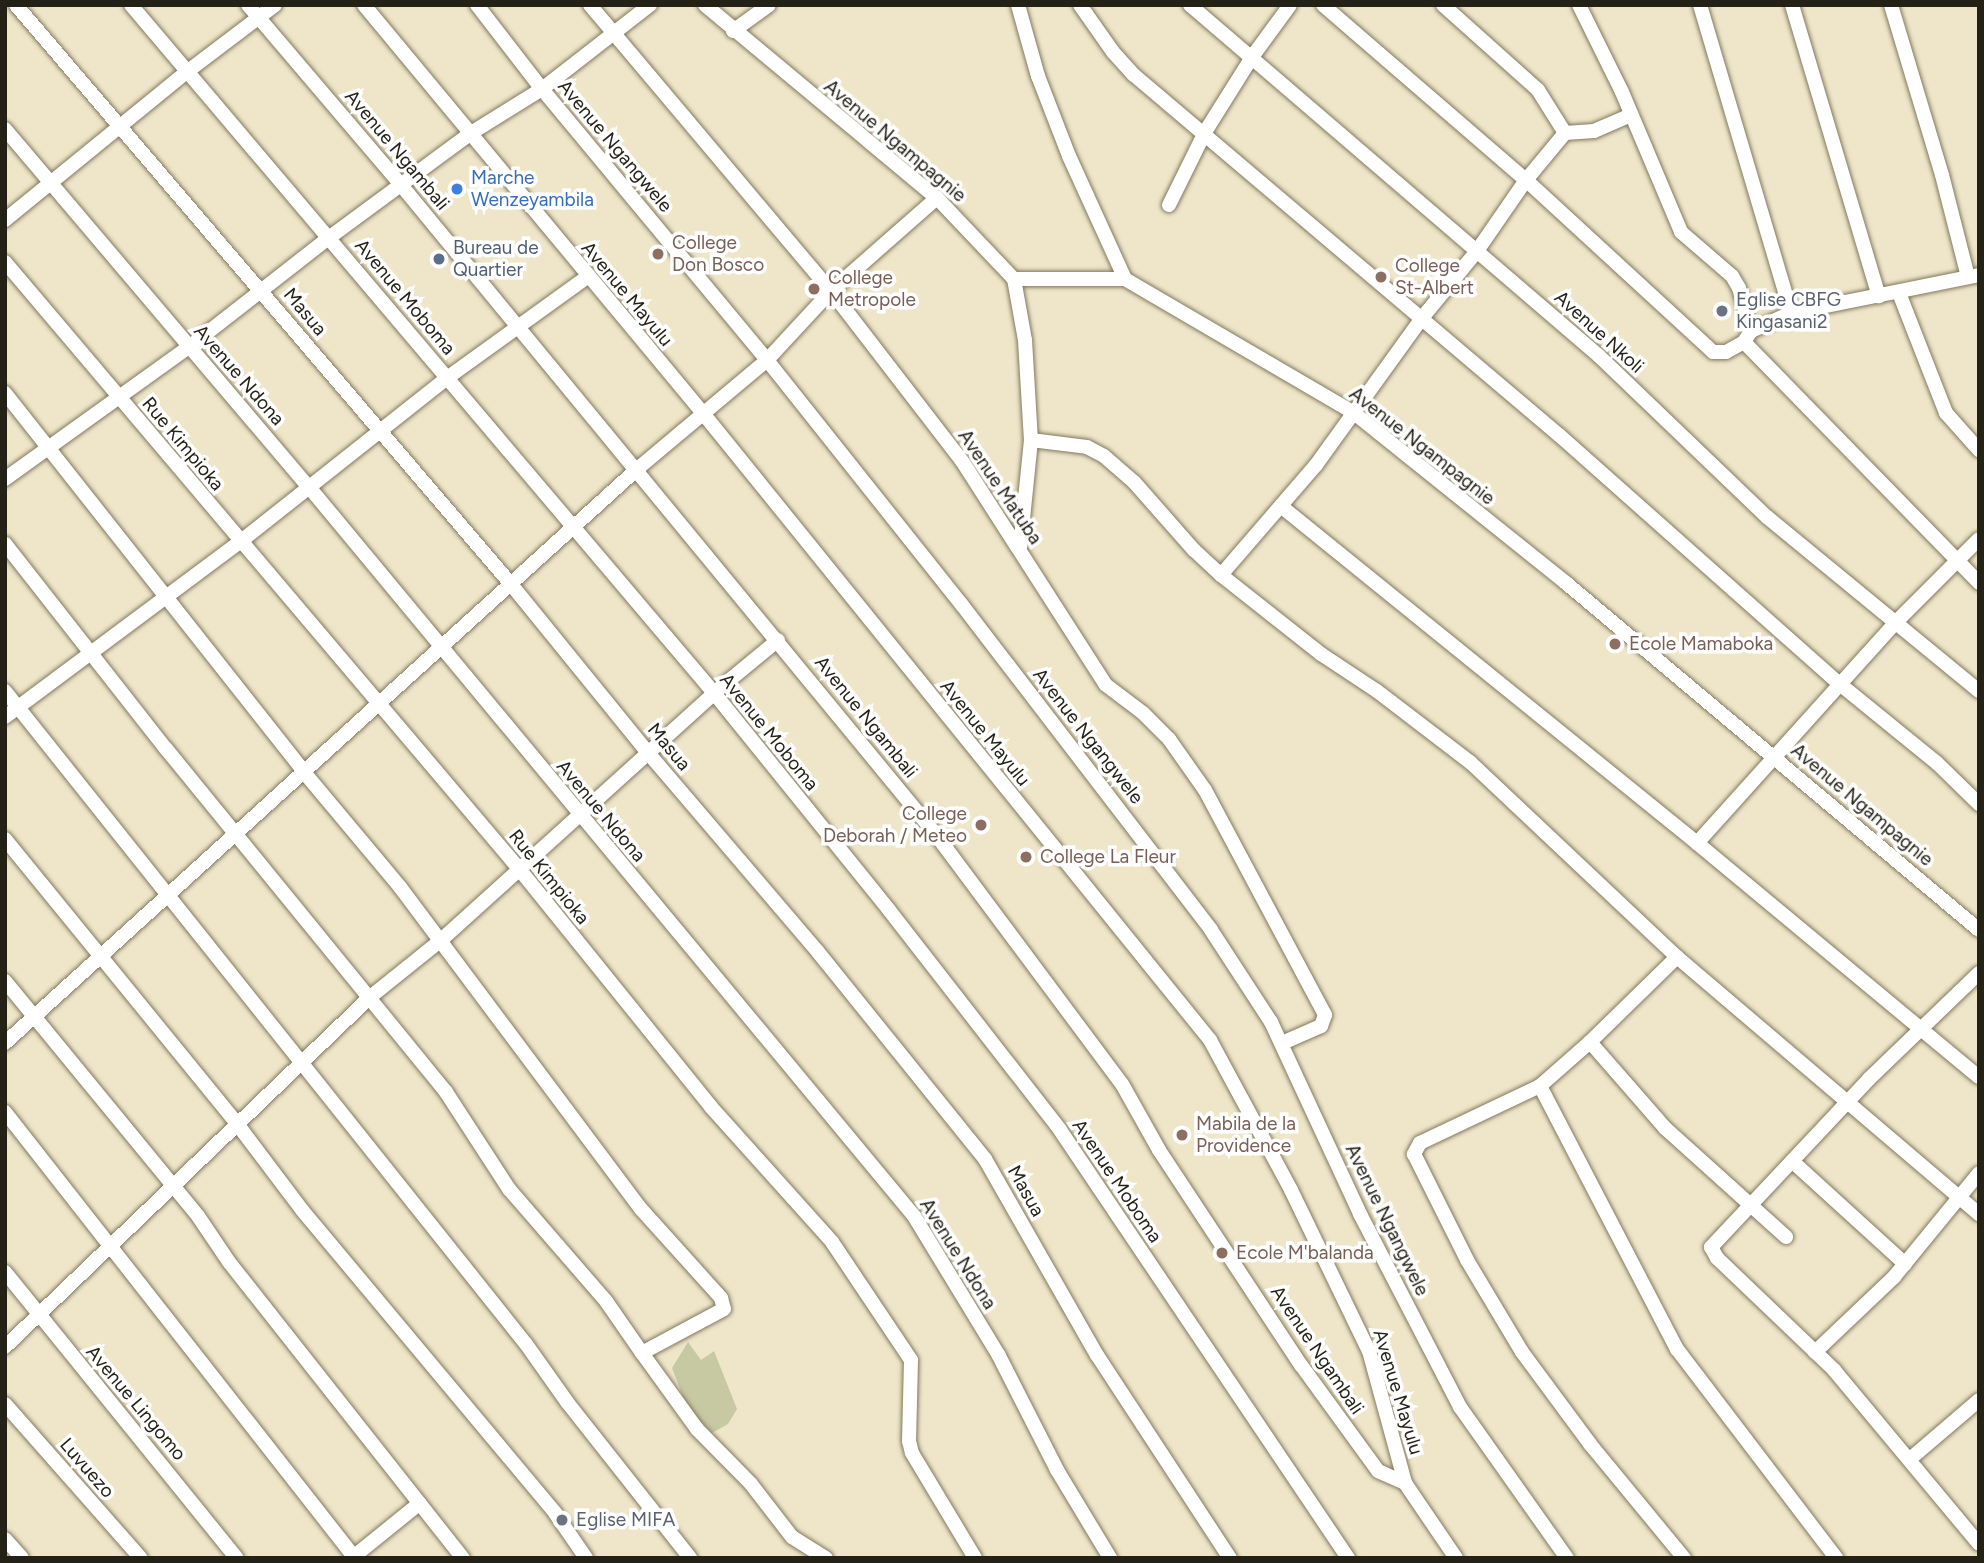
<!DOCTYPE html>
<html>
<head>
<meta charset="utf-8">
<style>
  body { margin:0 }
  #map { position:relative; width:1984px; height:1563px; overflow:hidden; background:#efe6c9; font-family:Figtree,sans-serif }
  div>[style] { position:absolute }
  [style*='--x'] { left:calc(var(--x)*1px); top:calc(var(--y)*1px); width:calc(var(--w)*1px); rotate:calc(var(--a)*1deg) }
  .green>* { inset:0; background:#c7c9a3 }
  .roads { filter:drop-shadow(0 0 2px #827960) drop-shadow(0 0 2px #827960) }
  .minor>* { height:14px; margin:-7px; padding:0 7px; transform-origin:7px; border-radius:7px; background:#fff }
  .dots>* { width:19px; height:19px; translate:-50% -50%; box-sizing:border-box; border:4px solid #fff; border-radius:50% }
  span { translate:-50% -50%; white-space:nowrap; text-align:center; line-height:1.15; -webkit-text-stroke:7px #fff; paint-order:stroke }
  .street-label { font-size:19px; color:#242117 }
  .shop-label { font-size:19px; color:#366cbe }
  .left { translate:0 -50%; text-align:left }
  .education-label { font-size:19px; color:#785e54 }
  .right { translate:-100% -50%; text-align:right }
  .service-label { font-size:19px; color:#4e5e75 }
  .worship-label { font-size:19px; color:#5b616d }
  .frame { position:absolute; inset:0; border:7px solid #242117; pointer-events:none }
</style>
</head>
<body>
<div id="map">
  <div class="green">
    <i style="clip-path:polygon(688px 1342px,701px 1360px,714px 1351px,737px 1409px,728px 1424px,712px 1433px,687px 1407px,672px 1368px)"></i>
  </div>
  <div class="roads">
    <div class="minor">
      <i style="--x:16;--y:5;--w:760;--a:49.48"></i>
      <i style="--x:510;--y:583;--w:220;--a:50.9"></i>
      <i style="--x:649;--y:754;--w:260;--a:49.5"></i>
      <i style="--x:818;--y:952;--w:266;--a:51.1"></i>
      <i style="--x:985;--y:1159;--w:226;--a:60.3"></i>
      <i style="--x:1097;--y:1355;--w:243;--a:56.8"></i>
      <i style="--x:131;--y:5;--w:902;--a:49.72"></i>
      <i style="--x:714;--y:693;--w:279;--a:51.1"></i>
      <i style="--x:889;--y:910;--w:279;--a:52.1"></i>
      <i style="--x:1060;--y:1130;--w:516;--a:56.06"></i>
      <i style="--x:248;--y:5;--w:236;--a:49.6"></i>
      <i style="--x:401;--y:185;--w:843;--a:50.53"></i>
      <i style="--x:937;--y:836;--w:309;--a:53.3"></i>
      <i style="--x:1122;--y:1084;--w:76;--a:60.7"></i>
      <i style="--x:1159;--y:1150;--w:258;--a:56.6"></i>
      <i style="--x:1301;--y:1365;--w:131;--a:54"></i>
      <i style="--x:1378;--y:1471;--w:30;--a:24"></i>
      <i style="--x:364;--y:5;--w:529;--a:50.29"></i>
      <i style="--x:702;--y:412;--w:808;--a:51.03"></i>
      <i style="--x:1210;--y:1040;--w:170;--a:61.6"></i>
      <i style="--x:1291;--y:1190;--w:179;--a:64.2"></i>
      <i style="--x:1369;--y:1351;--w:137;--a:74.7"></i>
      <i style="--x:1405;--y:1483;--w:91;--a:55.8"></i>
      <i style="--x:477;--y:5;--w:106;--a:52.3"></i>
      <i style="--x:542;--y:89;--w:352;--a:50.3"></i>
      <i style="--x:767;--y:360;--w:313;--a:51.5"></i>
      <i style="--x:962;--y:605;--w:409;--a:52.5"></i>
      <i style="--x:1211;--y:930;--w:110;--a:56.9"></i>
      <i style="--x:1271;--y:1022;--w:212;--a:65.1"></i>
      <i style="--x:1360;--y:1214;--w:217;--a:62.6"></i>
      <i style="--x:1460;--y:1407;--w:185;--a:54.7"></i>
      <i style="--x:590;--y:5;--w:374;--a:49.9"></i>
      <i style="--x:831;--y:291;--w:215;--a:52.4"></i>
      <i style="--x:962;--y:461;--w:266;--a:57.3"></i>
      <i style="--x:1106;--y:685;--w:46;--a:37.1"></i>
      <i style="--x:1143;--y:713;--w:37;--a:45"></i>
      <i style="--x:1169;--y:739;--w:62;--a:54.8"></i>
      <i style="--x:1205;--y:790;--w:255;--a:61.9"></i>
      <i style="--x:1325;--y:1015;--w:12;--a:110"></i>
      <i style="--x:1321;--y:1026;--w:43;--a:156.4"></i>
      <i style="--x:705;--y:5;--w:302;--a:39.8"></i>
      <i style="--x:937;--y:198;--w:112;--a:46.5"></i>
      <i style="--x:1014;--y:279;--w:111;--a:0"></i>
      <i style="--x:1125;--y:279;--w:265;--a:30.3"></i>
      <i style="--x:1354;--y:413;--w:272;--a:38.7"></i>
      <i style="--x:1566;--y:583;--w:539;--a:40.04"></i>
      <i style="--x:1018;--y:5;--w:74;--a:74.3"></i>
      <i style="--x:1038;--y:76;--w:86;--a:68.8"></i>
      <i style="--x:1069;--y:156;--w:135;--a:65.5"></i>
      <i style="--x:1080;--y:5;--w:57;--a:54.9"></i>
      <i style="--x:1113;--y:52;--w:31;--a:48"></i>
      <i style="--x:1134;--y:75;--w:557;--a:40.27"></i>
      <i style="--x:1559;--y:435;--w:377;--a:41.6"></i>
      <i style="--x:1841;--y:685;--w:124;--a:39.1"></i>
      <i style="--x:1937;--y:763;--w:59;--a:44.3"></i>
      <i style="--x:1190;--y:5;--w:539;--a:40.64"></i>
      <i style="--x:1599;--y:356;--w:233;--a:43.8"></i>
      <i style="--x:1767;--y:517;--w:274;--a:39.4"></i>
      <i style="--x:1323;--y:5;--w:268;--a:40.8"></i>
      <i style="--x:1526;--y:180;--w:254;--a:42.6"></i>
      <i style="--x:1713;--y:352;--w:13;--a:0"></i>
      <i style="--x:1726;--y:352;--w:21;--a:-29"></i>
      <i style="--x:1744;--y:342;--w:13;--a:-58"></i>
      <i style="--x:1751;--y:331;--w:44;--a:-24.2"></i>
      <i style="--x:1791;--y:313;--w:192;--a:-11.4"></i>
      <i style="--x:1443;--y:5;--w:127;--a:41.8"></i>
      <i style="--x:1538;--y:90;--w:51;--a:57.9"></i>
      <i style="--x:1579;--y:5;--w:97;--a:63.7"></i>
      <i style="--x:1622;--y:92;--w:152;--a:67.1"></i>
      <i style="--x:1681;--y:232;--w:67;--a:40.8"></i>
      <i style="--x:1732;--y:276;--w:14;--a:60"></i>
      <i style="--x:1739;--y:288;--w:45;--a:74.4"></i>
      <i style="--x:1700;--y:5;--w:321;--a:73.5"></i>
      <i style="--x:1792;--y:5;--w:304;--a:73.4"></i>
      <i style="--x:1891;--y:5;--w:177;--a:73.3"></i>
      <i style="--x:1942;--y:175;--w:105;--a:75.7"></i>
      <i style="--x:733;--y:31;--w:44;--a:-35.8"></i>
      <i style="--x:5;--y:129;--w:470;--a:49.7"></i>
      <i style="--x:309;--y:487;--w:947;--a:50.31"></i>
      <i style="--x:914;--y:1216;--w:164;--a:58.7"></i>
      <i style="--x:999;--y:1356;--w:128;--a:63"></i>
      <i style="--x:1057;--y:1470;--w:103;--a:58.9"></i>
      <i style="--x:1565;--y:133;--w:29;--a:-4"></i>
      <i style="--x:1594;--y:131;--w:40;--a:-23.4"></i>
      <i style="--x:1169;--y:205;--w:81;--a:-63.7"></i>
      <i style="--x:1205;--y:132;--w:89;--a:-57.9"></i>
      <i style="--x:1252;--y:57;--w:64;--a:-53.8"></i>
      <i style="--x:5;--y:220;--w:236;--a:-39.2"></i>
      <i style="--x:188;--y:71;--w:109;--a:-37.2"></i>
      <i style="--x:5;--y:262;--w:797;--a:49.73"></i>
      <i style="--x:520;--y:870;--w:304;--a:51.1"></i>
      <i style="--x:711;--y:1107;--w:181;--a:48.1"></i>
      <i style="--x:832;--y:1242;--w:142;--a:56.2"></i>
      <i style="--x:911;--y:1360;--w:81;--a:91.4"></i>
      <i style="--x:909;--y:1441;--w:12;--a:76"></i>
      <i style="--x:912;--y:1453;--w:122;--a:59"></i>
      <i style="--x:1014;--y:279;--w:62;--a:79.8"></i>
      <i style="--x:1025;--y:340;--w:100;--a:86.6"></i>
      <i style="--x:1031;--y:440;--w:110;--a:95.8"></i>
      <i style="--x:1899;--y:293;--w:129;--a:68.6"></i>
      <i style="--x:1946;--y:413;--w:50;--a:48.3"></i>
      <i style="--x:1744;--y:342;--w:337;--a:45.7"></i>
      <i style="--x:5;--y:393;--w:481;--a:51.7"></i>
      <i style="--x:303;--y:771;--w:151;--a:50.1"></i>
      <i style="--x:400;--y:887;--w:402;--a:53.2"></i>
      <i style="--x:641;--y:1209;--w:120;--a:48"></i>
      <i style="--x:721;--y:1298;--w:11;--a:75"></i>
      <i style="--x:724;--y:1309;--w:93;--a:151.8"></i>
      <i style="--x:642;--y:1353;--w:63;--a:-124.7"></i>
      <i style="--x:606;--y:1301;--w:148;--a:-130.9"></i>
      <i style="--x:509;--y:1189;--w:116;--a:-123"></i>
      <i style="--x:446;--y:1092;--w:443;--a:-129.2"></i>
      <i style="--x:166;--y:749;--w:261;--a:-128.1"></i>
      <i style="--x:1031;--y:440;--w:56;--a:7.1"></i>
      <i style="--x:1087;--y:447;--w:19;--a:28"></i>
      <i style="--x:1104;--y:456;--w:40;--a:41"></i>
      <i style="--x:1134;--y:482;--w:91;--a:48.6"></i>
      <i style="--x:1194;--y:550;--w:37;--a:43"></i>
      <i style="--x:1221;--y:575;--w:127;--a:38.3"></i>
      <i style="--x:1321;--y:654;--w:67;--a:33.5"></i>
      <i style="--x:1377;--y:691;--w:117;--a:37.4"></i>
      <i style="--x:1470;--y:762;--w:284;--a:43.3"></i>
      <i style="--x:1677;--y:957;--w:397;--a:40.4"></i>
      <i style="--x:5;--y:479;--w:226;--a:-35.7"></i>
      <i style="--x:189;--y:347;--w:179;--a:-38"></i>
      <i style="--x:330;--y:237;--w:175;--a:-36.4"></i>
      <i style="--x:471;--y:133;--w:84;--a:-31.8"></i>
      <i style="--x:542;--y:89;--w:137;--a:-37.9"></i>
      <i style="--x:1282;--y:507;--w:534;--a:38.99"></i>
      <i style="--x:1697;--y:843;--w:366;--a:39.7"></i>
      <i style="--x:1221;--y:575;--w:145;--a:-49.2"></i>
      <i style="--x:1316;--y:465;--w:181;--a:-54.2"></i>
      <i style="--x:1422;--y:318;--w:87;--a:-50.6"></i>
      <i style="--x:1477;--y:251;--w:86;--a:-55.4"></i>
      <i style="--x:1526;--y:180;--w:61;--a:-50.3"></i>
      <i style="--x:5;--y:691;--w:835;--a:51.42"></i>
      <i style="--x:526;--y:1344;--w:71;--a:54.7"></i>
      <i style="--x:567;--y:1402;--w:199;--a:51.7"></i>
      <i style="--x:5;--y:717;--w:293;--a:-36.7"></i>
      <i style="--x:240;--y:542;--w:264;--a:-38.4"></i>
      <i style="--x:447;--y:378;--w:173;--a:-35.8"></i>
      <i style="--x:5;--y:839;--w:369;--a:50.8"></i>
      <i style="--x:238;--y:1125;--w:106;--a:53"></i>
      <i style="--x:302;--y:1210;--w:395;--a:50.1"></i>
      <i style="--x:555;--y:1513;--w:55;--a:55.4"></i>
      <i style="--x:1697;--y:843;--w:297;--a:-48"></i>
      <i style="--x:1896;--y:622;--w:117;--a:-45"></i>
      <i style="--x:1677;--y:957;--w:122;--a:135.7"></i>
      <i style="--x:1590;--y:1042;--w:67;--a:138.7"></i>
      <i style="--x:1540;--y:1086;--w:133;--a:154.6"></i>
      <i style="--x:1420;--y:1143;--w:13;--a:119"></i>
      <i style="--x:1414;--y:1154;--w:119;--a:63.4"></i>
      <i style="--x:1467;--y:1260;--w:107;--a:59.1"></i>
      <i style="--x:1522;--y:1352;--w:114;--a:53.5"></i>
      <i style="--x:1590;--y:1444;--w:148;--a:50.5"></i>
      <i style="--x:1979;--y:973;--w:153;--a:136.1"></i>
      <i style="--x:1869;--y:1079;--w:231;--a:133.2"></i>
      <i style="--x:1711;--y:1247;--w:13;--a:61"></i>
      <i style="--x:1717;--y:1258;--w:162;--a:43.7"></i>
      <i style="--x:1834;--y:1370;--w:226;--a:50.2"></i>
      <i style="--x:5;--y:981;--w:304;--a:50.6"></i>
      <i style="--x:198;--y:1216;--w:55;--a:56"></i>
      <i style="--x:229;--y:1262;--w:377;--a:51.7"></i>
      <i style="--x:1590;--y:1042;--w:114;--a:48.9"></i>
      <i style="--x:1665;--y:1128;--w:163;--a:42"></i>
      <i style="--x:5;--y:1043;--w:852;--a:-42.24"></i>
      <i style="--x:636;--y:470;--w:171;--a:-40"></i>
      <i style="--x:767;--y:360;--w:94;--a:-47.2"></i>
      <i style="--x:831;--y:291;--w:141;--a:-41.3"></i>
      <i style="--x:1540;--y:1086;--w:297;--a:62.5"></i>
      <i style="--x:1677;--y:1349;--w:263;--a:52.7"></i>
      <i style="--x:5;--y:1112;--w:567;--a:51.88"></i>
      <i style="--x:1792;--y:1161;--w:153;--a:42.3"></i>
      <i style="--x:5;--y:1272;--w:368;--a:51"></i>
      <i style="--x:5;--y:1347;--w:504;--a:-43.79"></i>
      <i style="--x:369;--y:998;--w:91;--a:-38.8"></i>
      <i style="--x:440;--y:941;--w:370;--a:-42.1"></i>
      <i style="--x:714;--y:693;--w:83;--a:-39.6"></i>
      <i style="--x:1815;--y:1352;--w:109;--a:-43.5"></i>
      <i style="--x:1894;--y:1277;--w:134;--a:-50.7"></i>
      <i style="--x:642;--y:1353;--w:94;--a:54.1"></i>
      <i style="--x:697;--y:1429;--w:77;--a:45.5"></i>
      <i style="--x:751;--y:1484;--w:67;--a:52.3"></i>
      <i style="--x:792;--y:1537;--w:40;--a:32"></i>
      <i style="--x:5;--y:1404;--w:205;--a:48.6"></i>
      <i style="--x:1910;--y:1459;--w:91;--a:-40.5"></i>
      <i style="--x:5;--y:1539;--w:25;--a:48"></i>
      <i style="--x:352;--y:1558;--w:87;--a:-39"></i>
    </div>
  </div>
  <div class="dots">
    <i style="left:457px;top:189px;background:#3f7fe0"></i>
    <i style="left:658px;top:254px;background:#8d6e63"></i>
    <i style="left:439px;top:259px;background:#5c6f8a"></i>
    <i style="left:1381px;top:277px;background:#8d6e63"></i>
    <i style="left:814px;top:289px;background:#8d6e63"></i>
    <i style="left:1722px;top:311px;background:#6b7280"></i>
    <i style="left:1615px;top:644px;background:#8d6e63"></i>
    <i style="left:981px;top:825px;background:#8d6e63"></i>
    <i style="left:1026px;top:857px;background:#8d6e63"></i>
    <i style="left:1182px;top:1135px;background:#8d6e63"></i>
    <i style="left:1222px;top:1253px;background:#8d6e63"></i>
    <i style="left:562px;top:1520px;background:#6b7280"></i>
  </div>
  <div class="street-label">
    <span style="left:895px;top:141px;rotate:40deg">Avenue Ngampagnie</span>
    <span style="left:615px;top:146px;rotate:50deg">Avenue Ngangwele</span>
    <span style="left:397px;top:150px;rotate:50deg">Avenue Ngambali</span>
    <span style="left:627px;top:294px;rotate:50deg">Avenue Mayulu</span>
    <span style="left:405px;top:297px;rotate:50deg">Avenue Moboma</span>
    <span style="left:305px;top:312px;rotate:50deg">Masua</span>
    <span style="left:1599px;top:332px;rotate:42deg">Avenue Nkoli</span>
    <span style="left:239px;top:375px;rotate:49deg">Avenue Ndona</span>
    <span style="left:183px;top:444px;rotate:50deg">Rue Kimpioka</span>
    <span style="left:1422px;top:446px;rotate:38deg">Avenue Ngampagnie</span>
    <span style="left:1000px;top:487px;rotate:56deg">Avenue Matuba</span>
    <span style="left:866px;top:717px;rotate:51deg">Avenue Ngambali</span>
    <span style="left:769px;top:732px;rotate:51deg">Avenue Moboma</span>
    <span style="left:985px;top:733px;rotate:51deg">Avenue Mayulu</span>
    <span style="left:1088px;top:736px;rotate:52deg">Avenue Ngangwele</span>
    <span style="left:669px;top:747px;rotate:50deg">Masua</span>
    <span style="left:1862px;top:805px;rotate:40deg">Avenue Ngampagnie</span>
    <span style="left:601px;top:811px;rotate:50deg">Avenue Ndona</span>
    <span style="left:549px;top:877px;rotate:51deg">Rue Kimpioka</span>
    <span style="left:1117px;top:1181px;rotate:56deg">Avenue Moboma</span>
    <span style="left:1026px;top:1191px;rotate:61deg">Masua</span>
    <span style="left:1387px;top:1220px;rotate:64deg">Avenue Ngangwele</span>
    <span style="left:958px;top:1254px;rotate:58deg">Avenue Ndona</span>
    <span style="left:1317px;top:1350px;rotate:56deg">Avenue Ngambali</span>
    <span style="left:1398px;top:1392px;rotate:73deg">Avenue Mayulu</span>
    <span style="left:136px;top:1403px;rotate:50deg">Avenue Lingomo</span>
    <span style="left:87px;top:1468px;rotate:49deg">Luvuezo</span>
  </div>
  <div class="shop-label">
    <span class="left" style="left:471px;top:189px">Marche<br>Wenzeyambila</span>
  </div>
  <div class="education-label">
    <span class="left" style="left:672px;top:254px">College<br>Don Bosco</span>
    <span class="left" style="left:1395px;top:277px">College<br>St-Albert</span>
    <span class="left" style="left:828px;top:289px">College<br>Metropole</span>
    <span class="left" style="left:1629px;top:644px">Ecole Mamaboka</span>
    <span class="right" style="left:967px;top:825px">College<br>Deborah / Meteo</span>
    <span class="left" style="left:1040px;top:857px">College La Fleur</span>
    <span class="left" style="left:1196px;top:1135px">Mabila de la<br>Providence</span>
    <span class="left" style="left:1236px;top:1253px">Ecole M'balanda</span>
  </div>
  <div class="service-label">
    <span class="left" style="left:453px;top:259px">Bureau de<br>Quartier</span>
  </div>
  <div class="worship-label">
    <span class="left" style="left:1736px;top:311px">Eglise CBFG<br>Kingasani2</span>
    <span class="left" style="left:576px;top:1520px">Eglise MIFA</span>
  </div>
  <div class="frame"></div>
</div>
</body>
</html>
